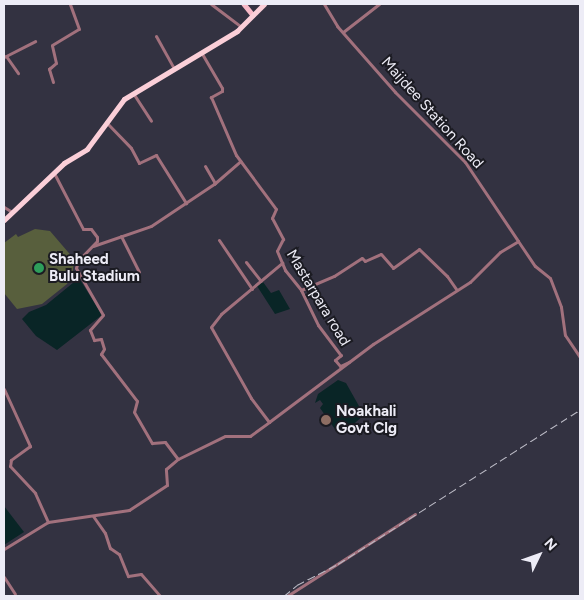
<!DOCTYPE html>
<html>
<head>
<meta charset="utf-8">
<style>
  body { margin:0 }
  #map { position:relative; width:584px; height:600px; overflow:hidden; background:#333241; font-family:Figtree,sans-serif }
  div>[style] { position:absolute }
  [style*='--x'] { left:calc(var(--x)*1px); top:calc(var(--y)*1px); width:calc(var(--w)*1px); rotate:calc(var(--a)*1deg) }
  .green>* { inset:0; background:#585f3d }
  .water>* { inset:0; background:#092526 }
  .minor>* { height:3px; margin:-1.5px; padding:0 1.5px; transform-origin:1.5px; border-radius:1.5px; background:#a2717d }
  .primary>* { height:4.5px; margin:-2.25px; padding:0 2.25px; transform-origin:2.25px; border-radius:2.25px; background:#f8bac8 }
  .trunk>* { height:5px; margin:-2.5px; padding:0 2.5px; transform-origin:2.5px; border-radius:2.5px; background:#fbcfd8 }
  .rail>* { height:1px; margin-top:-0.5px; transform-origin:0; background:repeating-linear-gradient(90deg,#bbbac5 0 8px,transparent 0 12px) }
  .dots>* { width:14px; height:14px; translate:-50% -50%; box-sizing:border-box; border:2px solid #1b1b22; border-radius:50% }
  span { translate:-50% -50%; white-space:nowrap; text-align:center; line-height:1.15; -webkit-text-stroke:4px #1b1b22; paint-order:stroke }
  .street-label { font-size:15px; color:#edecf6 }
  .poi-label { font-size:15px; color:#edecf6; font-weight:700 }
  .left { translate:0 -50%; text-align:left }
  .frame { position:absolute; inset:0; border:5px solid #edecf6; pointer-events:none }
  .north { position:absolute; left:514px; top:530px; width:50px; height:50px; -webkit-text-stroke:4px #1b1b22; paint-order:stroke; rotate:48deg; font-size:14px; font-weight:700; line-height:20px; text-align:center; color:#edecf6 }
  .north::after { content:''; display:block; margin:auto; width:18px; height:22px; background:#edecf6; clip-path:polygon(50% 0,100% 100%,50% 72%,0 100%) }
</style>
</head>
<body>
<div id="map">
  <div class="green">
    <i style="clip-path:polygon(35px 229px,50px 231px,74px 259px,73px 270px,67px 284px,42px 304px,17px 309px,4px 293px,4px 243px,16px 234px,18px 237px)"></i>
  </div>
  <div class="water">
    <i style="clip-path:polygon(79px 278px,102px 315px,57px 350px,36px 336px,22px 319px,29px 312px,46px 305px)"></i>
    <i style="clip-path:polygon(263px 282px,271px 293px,279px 290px,290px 309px,275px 314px,257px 286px)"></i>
    <i style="clip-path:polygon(338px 380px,346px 383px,364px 415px,348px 429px,337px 432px,320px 408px,323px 404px,320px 400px,315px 403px,318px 394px)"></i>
    <i style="clip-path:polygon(4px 506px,24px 532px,4px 545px)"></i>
  </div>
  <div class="minor">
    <i style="--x:211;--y:4;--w:38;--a:37"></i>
    <i style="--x:324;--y:4;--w:26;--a:59"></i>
    <i style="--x:337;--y:26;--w:88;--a:48.7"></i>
    <i style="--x:395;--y:92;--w:99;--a:45"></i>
    <i style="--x:465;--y:162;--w:95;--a:56.1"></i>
    <i style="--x:343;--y:32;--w:46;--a:-37.9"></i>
    <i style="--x:156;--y:36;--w:35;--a:61"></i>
    <i style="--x:201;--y:52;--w:42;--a:59.7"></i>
    <i style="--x:222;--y:88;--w:3;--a:90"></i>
    <i style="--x:222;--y:91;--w:13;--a:151"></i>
    <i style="--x:211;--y:97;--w:63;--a:66.7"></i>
    <i style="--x:236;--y:155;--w:67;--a:53.5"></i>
    <i style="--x:276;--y:209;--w:10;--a:114"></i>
    <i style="--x:272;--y:218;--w:24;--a:62"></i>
    <i style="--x:283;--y:239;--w:13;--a:117"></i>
    <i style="--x:277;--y:251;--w:21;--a:67"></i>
    <i style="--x:285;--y:270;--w:26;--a:51"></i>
    <i style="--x:301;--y:290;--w:39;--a:64"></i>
    <i style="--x:318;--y:325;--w:38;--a:53"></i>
    <i style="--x:341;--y:355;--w:8;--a:140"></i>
    <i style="--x:335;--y:360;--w:8;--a:50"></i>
    <i style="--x:340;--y:366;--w:10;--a:-24"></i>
    <i style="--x:6;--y:56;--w:21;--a:55"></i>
    <i style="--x:4;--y:57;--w:35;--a:-27"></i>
    <i style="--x:53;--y:82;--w:14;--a:-107"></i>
    <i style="--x:49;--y:69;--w:9;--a:-41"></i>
    <i style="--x:56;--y:63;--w:18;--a:-103"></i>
    <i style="--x:52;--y:45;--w:31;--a:-31"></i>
    <i style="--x:79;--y:29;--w:27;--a:-110"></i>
    <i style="--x:133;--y:93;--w:33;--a:57"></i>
    <i style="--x:106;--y:122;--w:36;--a:46"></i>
    <i style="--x:131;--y:148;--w:17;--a:62"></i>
    <i style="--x:139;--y:163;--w:19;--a:-25"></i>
    <i style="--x:156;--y:155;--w:57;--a:58"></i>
    <i style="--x:205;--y:166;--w:20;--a:60"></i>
    <i style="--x:54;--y:173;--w:63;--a:62.6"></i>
    <i style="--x:83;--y:229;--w:8;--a:0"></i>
    <i style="--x:91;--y:229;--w:10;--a:53"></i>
    <i style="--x:97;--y:237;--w:4;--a:90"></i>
    <i style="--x:97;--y:241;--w:28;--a:134"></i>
    <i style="--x:78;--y:261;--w:7;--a:106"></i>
    <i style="--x:76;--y:268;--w:54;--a:60.1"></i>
    <i style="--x:103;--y:315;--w:20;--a:131"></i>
    <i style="--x:90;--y:330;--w:11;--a:68"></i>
    <i style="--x:94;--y:340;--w:7;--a:-8"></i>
    <i style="--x:101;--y:339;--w:10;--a:73"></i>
    <i style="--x:104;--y:349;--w:6;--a:121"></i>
    <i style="--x:101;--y:354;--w:59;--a:52.5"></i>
    <i style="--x:137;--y:401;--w:11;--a:105"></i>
    <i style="--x:134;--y:412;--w:36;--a:60"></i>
    <i style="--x:152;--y:443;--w:13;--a:-4"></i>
    <i style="--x:165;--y:442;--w:21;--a:53"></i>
    <i style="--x:4;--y:207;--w:9;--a:32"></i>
    <i style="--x:121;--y:236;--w:40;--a:63.4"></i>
    <i style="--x:219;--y:240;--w:59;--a:56"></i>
    <i style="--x:93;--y:246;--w:61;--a:-19"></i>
    <i style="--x:151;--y:226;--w:76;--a:-33.7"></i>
    <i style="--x:214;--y:184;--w:35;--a:-41"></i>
    <i style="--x:246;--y:262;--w:24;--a:52"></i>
    <i style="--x:301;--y:290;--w:36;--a:-23"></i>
    <i style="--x:334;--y:276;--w:33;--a:-33"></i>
    <i style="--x:362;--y:258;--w:4;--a:45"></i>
    <i style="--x:365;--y:261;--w:17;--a:-24"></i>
    <i style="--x:381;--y:254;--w:18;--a:49"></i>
    <i style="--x:393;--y:268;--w:32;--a:-36"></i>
    <i style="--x:419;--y:249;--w:39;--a:44"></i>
    <i style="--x:447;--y:276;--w:16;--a:55"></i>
    <i style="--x:4;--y:389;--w:63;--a:65.5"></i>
    <i style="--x:30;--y:446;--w:24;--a:144"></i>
    <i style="--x:11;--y:460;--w:6;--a:99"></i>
    <i style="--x:10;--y:466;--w:37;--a:47"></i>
    <i style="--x:35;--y:493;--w:32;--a:66"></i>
    <i style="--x:269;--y:422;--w:130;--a:-36.9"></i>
    <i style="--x:373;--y:344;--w:115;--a:-32.6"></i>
    <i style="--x:470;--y:282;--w:42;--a:-45"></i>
    <i style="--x:500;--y:252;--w:21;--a:-31"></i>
    <i style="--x:518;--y:241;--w:30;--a:56"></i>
    <i style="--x:535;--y:266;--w:19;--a:39"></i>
    <i style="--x:550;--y:278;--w:31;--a:69"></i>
    <i style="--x:561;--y:307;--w:28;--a:82"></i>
    <i style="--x:565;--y:335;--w:27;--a:56"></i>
    <i style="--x:93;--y:516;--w:21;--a:55"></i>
    <i style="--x:105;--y:533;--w:16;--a:72"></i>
    <i style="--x:110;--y:548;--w:11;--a:34"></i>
    <i style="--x:119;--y:554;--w:24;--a:68"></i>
    <i style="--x:128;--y:576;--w:13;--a:-9"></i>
    <i style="--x:141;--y:574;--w:29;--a:49"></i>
    <i style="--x:4;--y:549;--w:52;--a:-31.5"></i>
    <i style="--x:48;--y:522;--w:82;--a:-8.4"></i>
    <i style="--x:129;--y:510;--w:45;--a:-33.3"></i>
    <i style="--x:167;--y:485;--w:16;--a:-94"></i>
    <i style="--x:166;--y:469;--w:16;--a:-40"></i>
    <i style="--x:178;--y:459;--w:52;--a:-26.1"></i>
    <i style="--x:225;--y:436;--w:25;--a:0"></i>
    <i style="--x:250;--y:436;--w:24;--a:-36"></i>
    <i style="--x:269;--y:422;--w:30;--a:-127"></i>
    <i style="--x:251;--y:398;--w:81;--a:-119.4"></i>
    <i style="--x:211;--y:327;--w:16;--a:-52"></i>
    <i style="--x:221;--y:314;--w:80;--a:-39.9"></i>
    <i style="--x:4;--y:577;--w:20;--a:57"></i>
    <i style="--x:172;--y:596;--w:4;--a:0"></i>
    <i style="--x:287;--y:596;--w:152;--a:-32.6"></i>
  </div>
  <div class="primary">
    <i style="--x:244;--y:4;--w:14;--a:51"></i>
  </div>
  <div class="trunk">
    <i style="--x:4;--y:220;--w:83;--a:-43.5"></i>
    <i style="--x:64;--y:163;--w:27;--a:-31"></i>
    <i style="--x:87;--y:149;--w:62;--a:-53.5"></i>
    <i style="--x:124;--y:99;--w:132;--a:-31"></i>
    <i style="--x:237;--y:31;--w:38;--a:-45"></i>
  </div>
  <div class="rail">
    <i style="--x:284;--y:596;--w:17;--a:-40"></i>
    <i style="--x:297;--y:585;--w:46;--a:-27.1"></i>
    <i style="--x:338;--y:564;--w:287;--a:-32.5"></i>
  </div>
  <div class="dots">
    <i style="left:39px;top:268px;background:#2e9e5b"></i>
    <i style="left:326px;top:420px;background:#8d6e63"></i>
  </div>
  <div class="street-label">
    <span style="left:432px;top:113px;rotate:48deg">Maijdee Station Road</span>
    <span style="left:318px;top:298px;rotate:59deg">Mastarpara road</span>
  </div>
  <div class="poi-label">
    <span class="left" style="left:49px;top:268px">Shaheed<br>Bulu Stadium</span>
    <span class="left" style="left:336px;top:420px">Noakhali<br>Govt Clg</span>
  </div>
  <div class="frame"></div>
  <div class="north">N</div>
</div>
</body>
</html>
